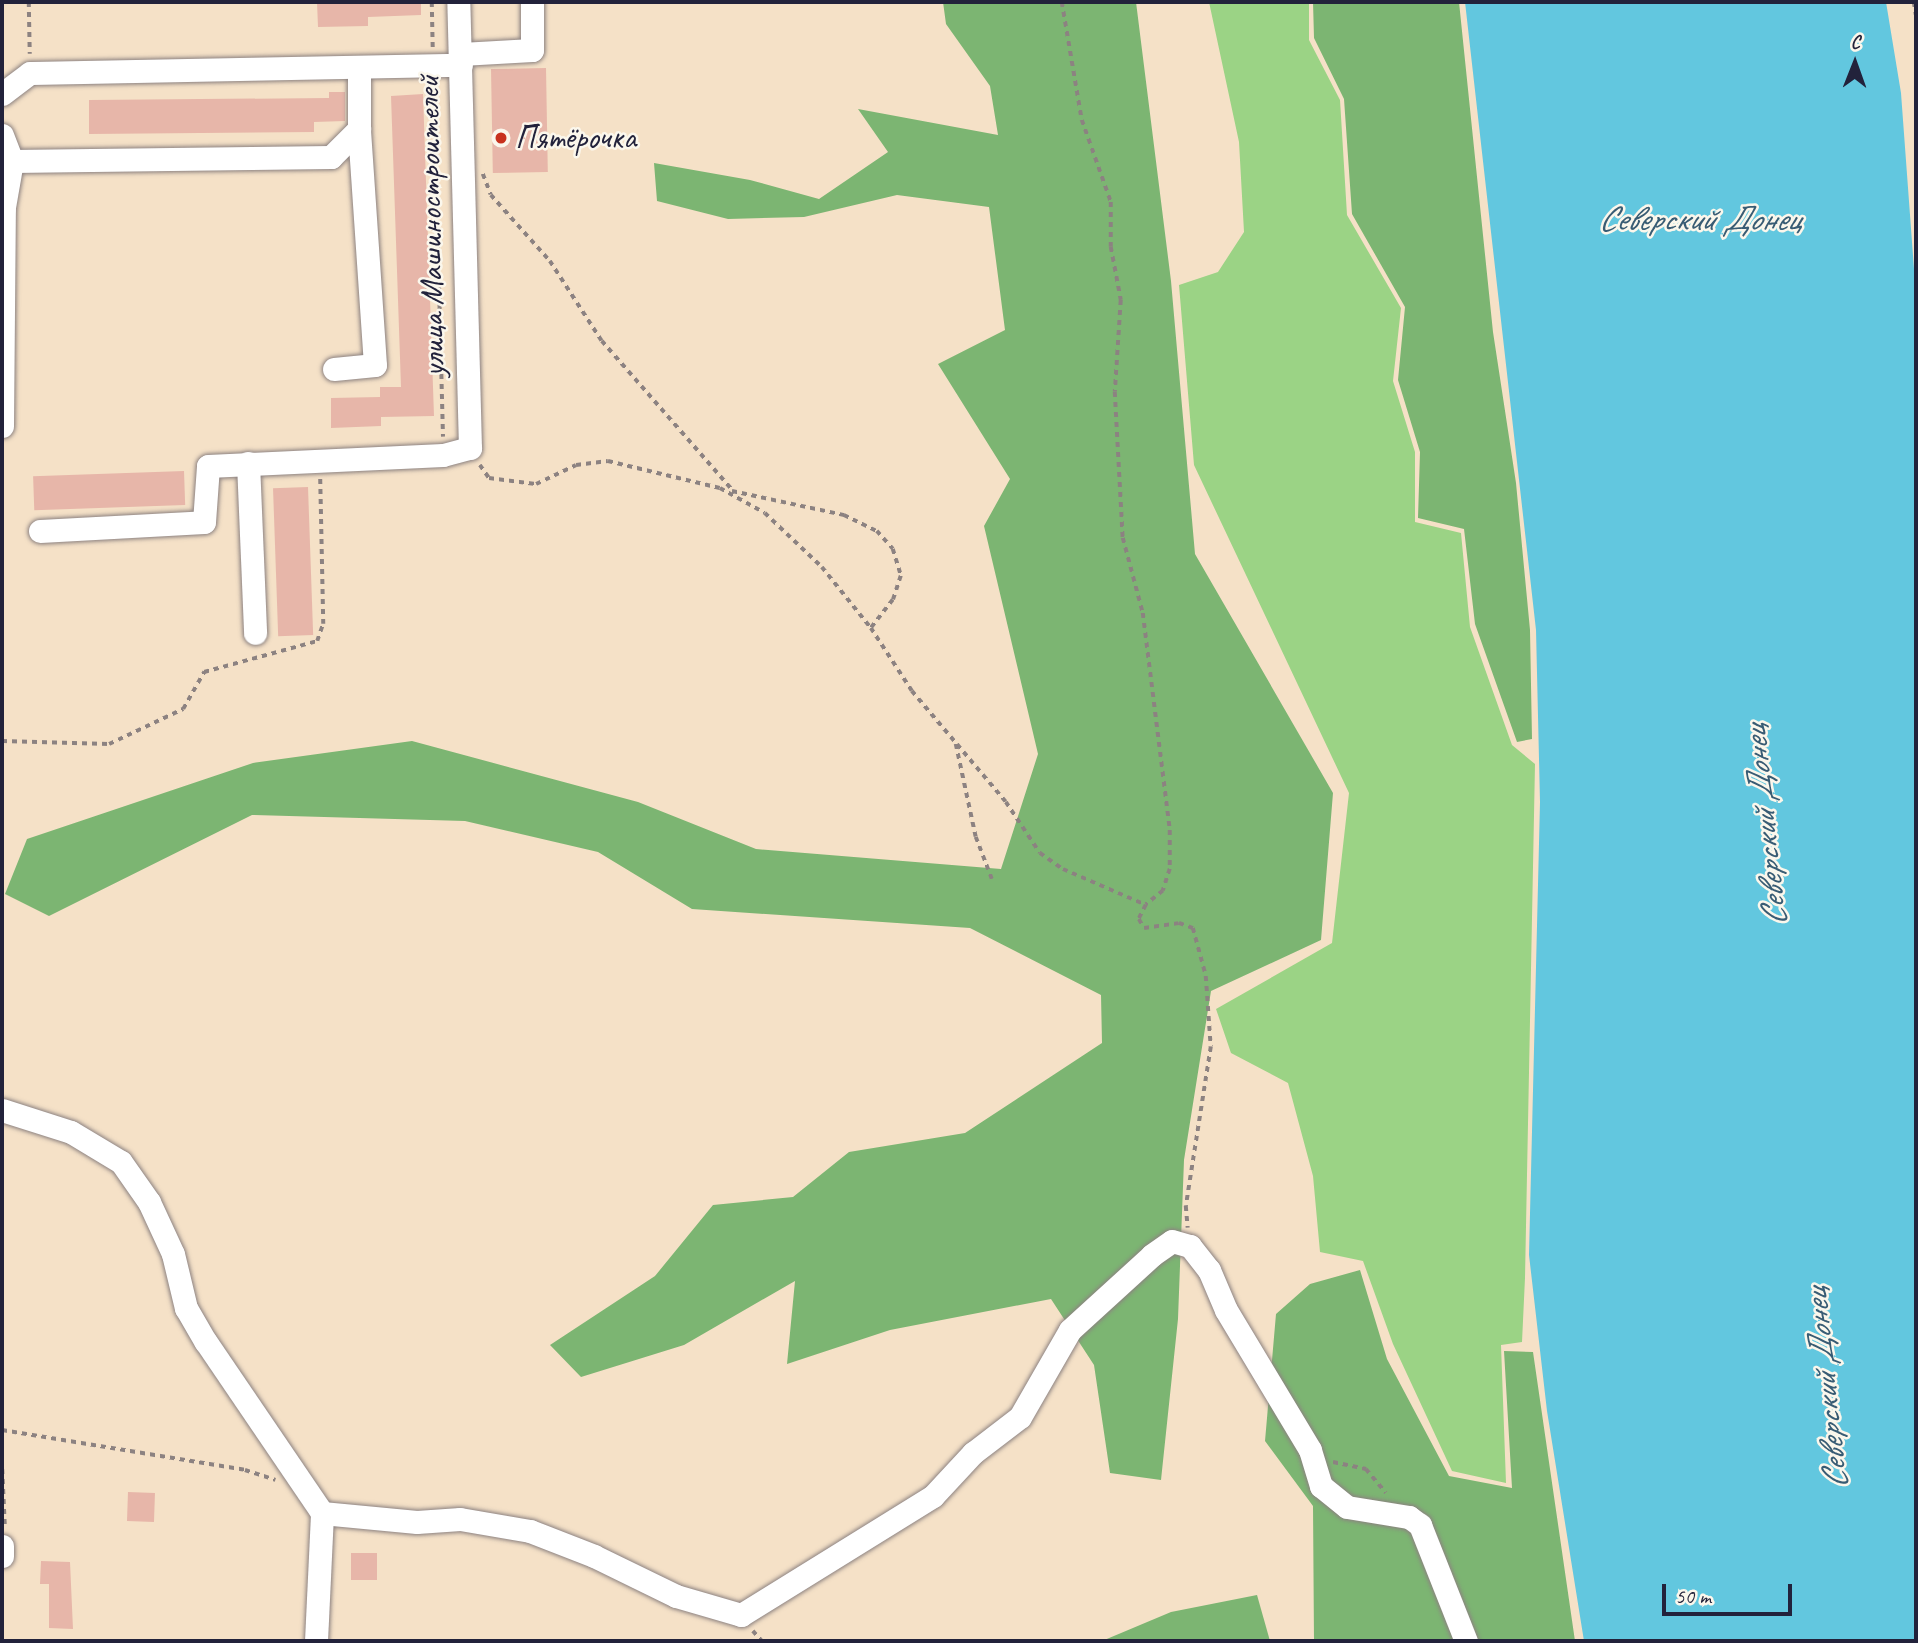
<!DOCTYPE html>
<html>
<head>
<meta charset="utf-8">
<style>
  body { margin:0 }
  #map { position:relative; width:1918px; height:1643px; overflow:hidden; background:#f5e1c7; font-family:Caveat,sans-serif }
  div>[style] { position:absolute }
  [style*='--x'] { left:calc(var(--x)*1px); top:calc(var(--y)*1px); width:calc(var(--w)*1px); rotate:calc(var(--a)*1deg) }
  .green>* { inset:0; background:#9bd385 }
  .forest>* { inset:0; background:#7cb572 }
  .water>* { inset:0; background:#62c7df }
  .building>* { inset:0; background:#e7b6a9; transform-origin:0 0 }
  .path>* { height:3.5px; margin-top:-1.75px; transform-origin:0; background:repeating-linear-gradient(90deg,#8c8281 0 5px,transparent 0 10px) }
  .roads { filter:drop-shadow(0 0 2px #8c8281) drop-shadow(0 0 2px #8c8281) }
  .minor>* { height:23px; margin:-11.5px; padding:0 11.5px; transform-origin:11.5px; border-radius:11.5px; background:#fff }
  .dots>* { width:19px; height:19px; translate:-50% -50%; box-sizing:border-box; border:4px solid #fbf7ec; border-radius:50% }
  span { translate:-50% -50%; white-space:nowrap; text-align:center; line-height:1.15; -webkit-text-stroke:5px #fbf7ec; paint-order:stroke }
  .poi-label { font-size:33px; color:#22223b }
  .left { translate:0 -50%; text-align:left }
  .street-label { font-size:33px; color:#22223b }
  .water-label { font-size:35px; color:#385c74; font-style:italic }
  .frame { position:absolute; inset:0; border:4px solid #22223b; pointer-events:none }
  .north { position:absolute; left:1820px; top:28px; width:70px; height:70px; -webkit-text-stroke:5px #fbf7ec; paint-order:stroke; rotate:1deg; font-size:19px; font-weight:700; line-height:28px; text-align:center; color:#22223b }
  .north::after { content:''; display:block; margin:auto; width:24px; height:32px; background:#22223b; clip-path:polygon(50% 0,100% 100%,50% 72%,0 100%) }
  .scale { position:absolute; left:1662px; top:1584px; width:130px; height:32px; box-sizing:border-box; border:4px solid #22223b; border-top:0; padding-left:9px; font-size:21px; line-height:24px; white-space:nowrap; color:#22223b; -webkit-text-stroke:5px #fbf7ec; paint-order:stroke }
</style>
</head>
<body>
<div id="map">
  <div class="green">
    <i style="clip-path:polygon(1209px 2px,1309px 2px,1309px 40px,1340px 100px,1347px 215px,1401px 308px,1393px 381px,1415px 452px,1415px 522px,1461px 533px,1470px 627px,1512px 745px,1535px 764px,1525px 1278px,1522px 1342px,1501px 1345px,1506px 1483px,1452px 1471px,1393px 1344px,1363px 1261px,1320px 1252px,1313px 1176px,1288px 1083px,1231px 1053px,1216px 1009px,1332px 943px,1349px 793px,1194px 465px,1179px 285px,1218px 272px,1244px 232px,1239px 142px)"></i>
  </div>
  <div class="forest">
    <i style="clip-path:polygon(943px 2px,1136px 2px,1171px 281px,1195px 554px,1333px 793px,1321px 940px,1211px 991px,1184px 1160px,1178px 1319px,1161px 1480px,1110px 1473px,1094px 1365px,1051px 1299px,890px 1330px,787px 1364px,795px 1281px,684px 1345px,581px 1377px,550px 1345px,655px 1276px,713px 1205px,793px 1197px,849px 1152px,965px 1133px,1102px 1043px,1101px 995px,970px 928px,692px 909px,598px 852px,465px 821px,252px 815px,49px 916px,5px 894px,27px 839px,253px 763px,412px 741px,638px 802px,756px 849px,1001px 869px,1038px 754px,984px 526px,1010px 479px,938px 364px,1005px 330px,989px 207px,897px 195px,804px 217px,728px 219px,657px 201px,654px 163px,750px 180px,819px 199px,888px 152px,858px 109px,998px 135px,990px 86px,946px 24px)"></i>
    <i style="clip-path:polygon(1313px 2px,1459px 2px,1493px 332px,1516px 483px,1530px 630px,1532px 739px,1517px 742px,1475px 624px,1464px 529px,1418px 518px,1420px 452px,1398px 380px,1405px 307px,1352px 214px,1344px 99px,1314px 38px)"></i>
    <i style="clip-path:polygon(1360px 1270px,1387px 1359px,1449px 1476px,1512px 1488px,1504px 1351px,1533px 1352px,1575px 1641px,1314px 1641px,1313px 1506px,1265px 1441px,1276px 1314px,1310px 1284px)"></i>
    <i style="clip-path:polygon(1257px 1595px,1270px 1641px,1102px 1641px,1171px 1612px)"></i>
  </div>
  <div class="water">
    <i style="clip-path:polygon(1465px 2px,1886px 2px,1901px 93px,1916px 296px,1916px 1641px,1584px 1641px,1547px 1411px,1529px 1255px,1540px 802px,1536px 630px)"></i>
  </div>
  <div class="building">
    <i style="clip-path:polygon(317px 2px,421px 2px,421px 15px,368px 17px,368px 26px,318px 27px)"></i>
    <i style="left:546px;top:68px;width:104px;height:55px;rotate:89deg"></i>
    <i style="clip-path:polygon(329px 92px,345px 92px,345px 121px,314px 122px,314px 132px,89px 134px,89px 100px,329px 98px)"></i>
    <i style="clip-path:polygon(423px 94px,434px 416px,381px 417px,381px 426px,331px 428px,331px 398px,380px 397px,380px 387px,401px 387px,391px 96px)"></i>
    <i style="left:184px;top:471px;width:34px;height:151px;rotate:88deg"></i>
    <i style="left:308px;top:487px;width:148px;height:35px;rotate:88deg"></i>
    <i style="left:128px;top:1492px;width:27px;height:29px;rotate:2deg"></i>
    <i style="left:351px;top:1553px;width:26px;height:27px"></i>
    <i style="clip-path:polygon(41px 1561px,70px 1562px,73px 1629px,49px 1628px,49px 1584px,40px 1584px)"></i>
  </div>
  <div class="path">
    <i style="--x:29;--y:2;--w:52;--a:88.9"></i>
    <i style="--x:432;--y:2;--w:47;--a:88.8"></i>
    <i style="--x:1062;--y:2;--w:120;--a:80.4"></i>
    <i style="--x:1082;--y:120;--w:87;--a:70.5"></i>
    <i style="--x:1111;--y:202;--w:45;--a:90"></i>
    <i style="--x:1111;--y:247;--w:54;--a:79.3"></i>
    <i style="--x:1121;--y:300;--w:92;--a:93.7"></i>
    <i style="--x:1115;--y:392;--w:146;--a:86.9"></i>
    <i style="--x:1123;--y:538;--w:78;--a:75.1"></i>
    <i style="--x:1143;--y:613;--w:219;--a:82.9"></i>
    <i style="--x:1170;--y:830;--w:39;--a:90"></i>
    <i style="--x:1170;--y:869;--w:23;--a:108"></i>
    <i style="--x:1163;--y:891;--w:22;--a:141"></i>
    <i style="--x:1146;--y:905;--w:16;--a:117"></i>
    <i style="--x:1139;--y:919;--w:10;--a:61"></i>
    <i style="--x:1144;--y:928;--w:35;--a:-8"></i>
    <i style="--x:1179;--y:923;--w:15;--a:20"></i>
    <i style="--x:1193;--y:928;--w:50;--a:74.8"></i>
    <i style="--x:1206;--y:976;--w:71;--a:86"></i>
    <i style="--x:1211;--y:1047;--w:161;--a:98.9"></i>
    <i style="--x:1186;--y:1206;--w:22;--a:85"></i>
    <i style="--x:1914;--y:2;--w:13;--a:81"></i>
    <i style="--x:434;--y:84;--w:353;--a:88.5"></i>
    <i style="--x:483;--y:174;--w:22;--a:69"></i>
    <i style="--x:491;--y:195;--w:89;--a:48.2"></i>
    <i style="--x:550;--y:261;--w:95;--a:57"></i>
    <i style="--x:602;--y:341;--w:201;--a:48.8"></i>
    <i style="--x:480;--y:465;--w:16;--a:55"></i>
    <i style="--x:489;--y:478;--w:47;--a:7.3"></i>
    <i style="--x:536;--y:484;--w:44;--a:-25.4"></i>
    <i style="--x:576;--y:465;--w:32;--a:-7"></i>
    <i style="--x:608;--y:461;--w:115;--a:13.6"></i>
    <i style="--x:720;--y:488;--w:51;--a:29.1"></i>
    <i style="--x:765;--y:513;--w:79;--a:43.5"></i>
    <i style="--x:822;--y:567;--w:78;--a:51.2"></i>
    <i style="--x:871;--y:628;--w:75;--a:56.9"></i>
    <i style="--x:912;--y:691;--w:145;--a:49.7"></i>
    <i style="--x:1006;--y:802;--w:61;--a:56.3"></i>
    <i style="--x:1040;--y:853;--w:28;--a:35"></i>
    <i style="--x:1063;--y:869;--w:90;--a:23.4"></i>
    <i style="--x:732;--y:491;--w:115;--a:12.1"></i>
    <i style="--x:844;--y:515;--w:37;--a:26"></i>
    <i style="--x:877;--y:531;--w:24;--a:48"></i>
    <i style="--x:893;--y:549;--w:28;--a:73"></i>
    <i style="--x:901;--y:576;--w:25;--a:108"></i>
    <i style="--x:893;--y:600;--w:36;--a:128"></i>
    <i style="--x:2;--y:741;--w:107;--a:1.6"></i>
    <i style="--x:109;--y:744;--w:82;--a:-25.3"></i>
    <i style="--x:183;--y:709;--w:43;--a:-60.4"></i>
    <i style="--x:204;--y:672;--w:117;--a:-15.3"></i>
    <i style="--x:317;--y:641;--w:18;--a:-71"></i>
    <i style="--x:323;--y:624;--w:145;--a:-91.2"></i>
    <i style="--x:956;--y:744;--w:95;--a:77.9"></i>
    <i style="--x:976;--y:837;--w:45;--a:69.1"></i>
    <i style="--x:2;--y:1430;--w:246;--a:9.3"></i>
    <i style="--x:245;--y:1470;--w:32;--a:18"></i>
    <i style="--x:2;--y:1459;--w:67;--a:87.4"></i>
    <i style="--x:1333;--y:1462;--w:34;--a:12"></i>
    <i style="--x:1366;--y:1469;--w:31;--a:50"></i>
    <i style="--x:753;--y:1631;--w:13;--a:48"></i>
  </div>
  <div class="roads">
    <div class="minor">
      <i style="--x:461;--y:54;--w:71;--a:-3.2"></i>
      <i style="--x:532;--y:50;--w:48;--a:-90"></i>
      <i style="--x:2;--y:94;--w:35;--a:-37"></i>
      <i style="--x:30;--y:73;--w:431;--a:-1.1"></i>
      <i style="--x:2;--y:135;--w:28;--a:69"></i>
      <i style="--x:12;--y:161;--w:319;--a:-0.7"></i>
      <i style="--x:331;--y:157;--w:40;--a:-45"></i>
      <i style="--x:359;--y:129;--w:62;--a:-90"></i>
      <i style="--x:334;--y:369;--w:41;--a:-5.6"></i>
      <i style="--x:375;--y:365;--w:237;--a:-93.9"></i>
      <i style="--x:2;--y:426;--w:219;--a:-89.5"></i>
      <i style="--x:4;--y:207;--w:47;--a:-80.1"></i>
      <i style="--x:248;--y:463;--w:170;--a:87.6"></i>
      <i style="--x:40;--y:531;--w:164;--a:-3.1"></i>
      <i style="--x:204;--y:522;--w:56;--a:-85.9"></i>
      <i style="--x:208;--y:466;--w:235;--a:-2.7"></i>
      <i style="--x:443;--y:455;--w:28;--a:-15"></i>
      <i style="--x:470;--y:448;--w:446;--a:-91.5"></i>
      <i style="--x:2;--y:1110;--w:72;--a:17.7"></i>
      <i style="--x:71;--y:1132;--w:58;--a:31"></i>
      <i style="--x:121;--y:1162;--w:49;--a:55"></i>
      <i style="--x:149;--y:1202;--w:57;--a:65.2"></i>
      <i style="--x:173;--y:1254;--w:56;--a:76.5"></i>
      <i style="--x:186;--y:1308;--w:39;--a:60"></i>
      <i style="--x:206;--y:1342;--w:207;--a:55.8"></i>
      <i style="--x:322;--y:1513;--w:95;--a:5.4"></i>
      <i style="--x:417;--y:1522;--w:43;--a:-4"></i>
      <i style="--x:460;--y:1519;--w:71;--a:9.7"></i>
      <i style="--x:530;--y:1531;--w:69;--a:21.3"></i>
      <i style="--x:594;--y:1556;--w:91;--a:26"></i>
      <i style="--x:676;--y:1596;--w:68;--a:16.3"></i>
      <i style="--x:741;--y:1615;--w:226;--a:-31.8"></i>
      <i style="--x:933;--y:1496;--w:59;--a:-47.1"></i>
      <i style="--x:973;--y:1453;--w:59;--a:-37.5"></i>
      <i style="--x:1020;--y:1417;--w:100;--a:-60.1"></i>
      <i style="--x:1070;--y:1330;--w:111;--a:-42.4"></i>
      <i style="--x:1152;--y:1255;--w:24;--a:-35"></i>
      <i style="--x:1172;--y:1241;--w:19;--a:16"></i>
      <i style="--x:1190;--y:1246;--w:31;--a:52"></i>
      <i style="--x:1209;--y:1270;--w:43;--a:67"></i>
      <i style="--x:1226;--y:1310;--w:163;--a:59"></i>
      <i style="--x:1310;--y:1450;--w:38;--a:73"></i>
      <i style="--x:1321;--y:1486;--w:33;--a:39"></i>
      <i style="--x:1347;--y:1507;--w:63;--a:9.2"></i>
      <i style="--x:1409;--y:1517;--w:14;--a:36"></i>
      <i style="--x:1420;--y:1525;--w:125;--a:68.4"></i>
      <i style="--x:2;--y:1546;--w:10;--a:90"></i>
      <i style="--x:316;--y:1641;--w:128;--a:-87.3"></i>
    </div>
  </div>
  <div class="dots">
    <i style="left:501px;top:138px;background:#c8321e"></i>
  </div>
  <div class="poi-label">
    <span class="left" style="left:515px;top:138px">Пятёрочка</span>
  </div>
  <div class="street-label">
    <span style="left:431px;top:226px;rotate:-91deg">улица Машиностроителей</span>
  </div>
  <div class="water-label">
    <span style="left:1699px;top:219px">Северский Донец</span>
    <span style="left:1765px;top:826px;rotate:-96deg">Северский Донец</span>
    <span style="left:1826px;top:1389px;rotate:-96deg">Северский Донец</span>
  </div>
  <div class="frame"></div>
  <div class="north">С</div>
  <div class="scale">50 m</div>
</div>
</body>
</html>
